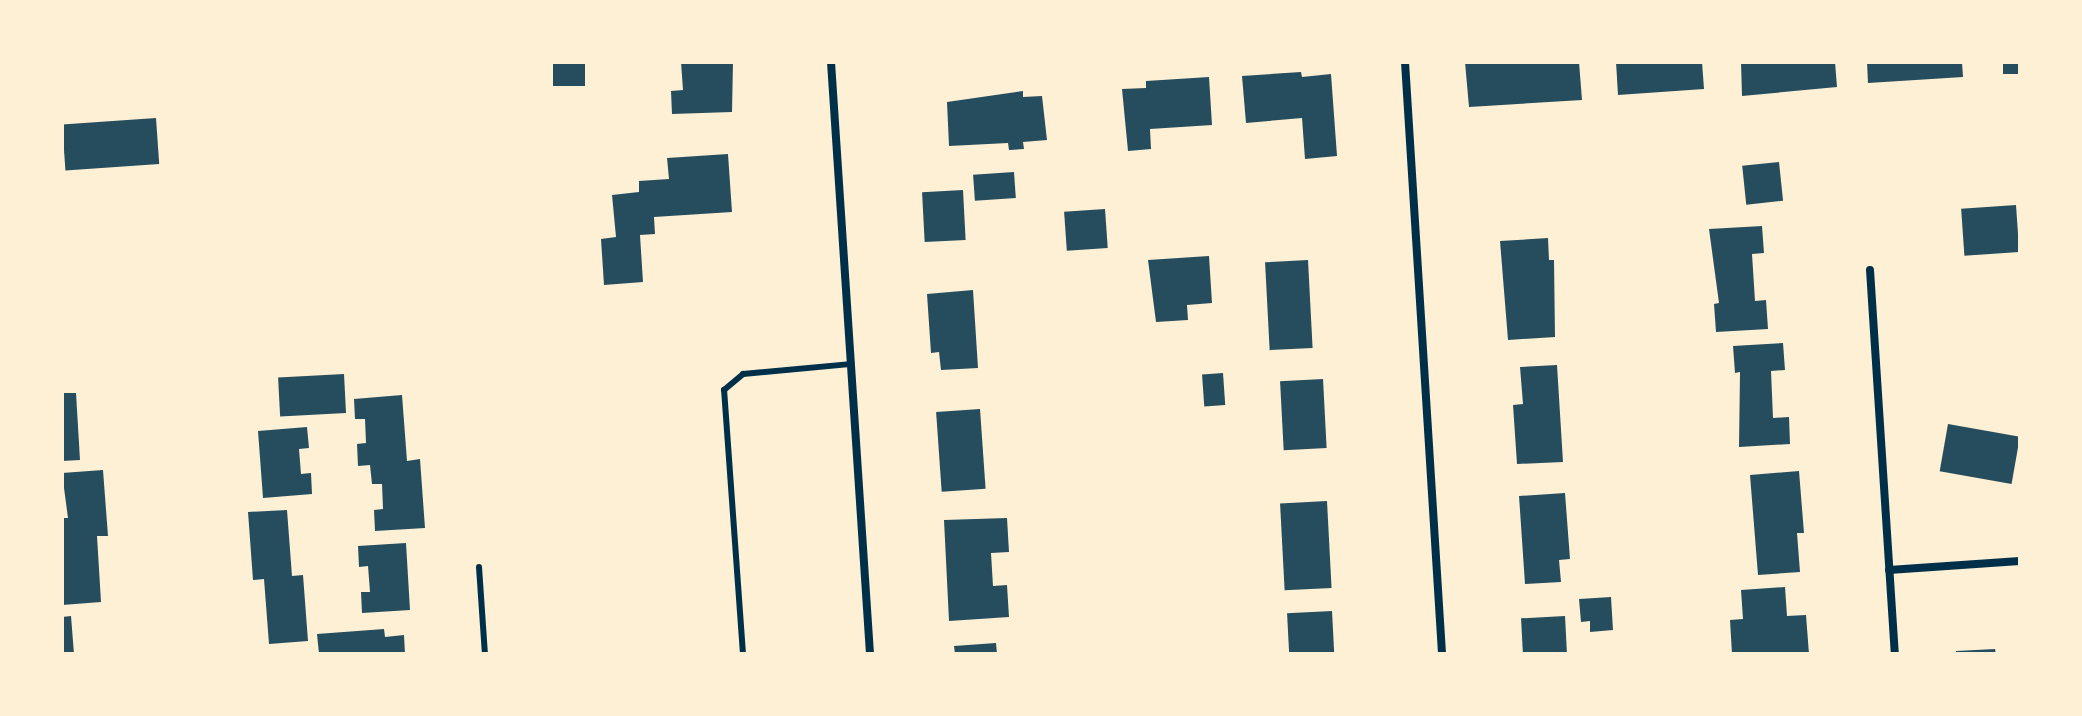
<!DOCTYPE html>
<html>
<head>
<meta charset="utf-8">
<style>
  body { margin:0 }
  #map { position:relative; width:2082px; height:716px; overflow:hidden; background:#fdf0d5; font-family:Barlow,sans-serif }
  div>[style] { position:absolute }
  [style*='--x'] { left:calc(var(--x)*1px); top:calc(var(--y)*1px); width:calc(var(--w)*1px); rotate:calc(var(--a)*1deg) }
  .building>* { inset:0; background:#264d5e; transform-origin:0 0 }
  .service>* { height:6px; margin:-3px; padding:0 3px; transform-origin:3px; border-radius:3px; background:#003049 }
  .minor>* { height:8px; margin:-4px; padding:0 4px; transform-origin:4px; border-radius:4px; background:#003049 }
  span { translate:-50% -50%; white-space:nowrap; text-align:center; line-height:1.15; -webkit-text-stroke:6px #fdf0d5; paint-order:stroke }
  .frame { position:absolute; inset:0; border:64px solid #fdf0d5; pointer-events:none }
</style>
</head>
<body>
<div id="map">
  <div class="building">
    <i style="left:553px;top:62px;width:32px;height:24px"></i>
    <i style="clip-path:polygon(681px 62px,733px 62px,732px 112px,672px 114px,671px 91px,683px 90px)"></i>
    <i style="clip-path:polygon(1465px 62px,1579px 62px,1582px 100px,1469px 107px)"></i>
    <i style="clip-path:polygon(1616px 62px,1702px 62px,1704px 89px,1618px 95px)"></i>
    <i style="clip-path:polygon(1741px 62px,1835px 62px,1837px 87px,1742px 96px)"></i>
    <i style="clip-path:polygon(1867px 62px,1962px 62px,1963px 77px,1868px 83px)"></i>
    <i style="left:2003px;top:62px;width:17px;height:12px"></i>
    <i style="clip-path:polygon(1301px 72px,1302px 77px,1331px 74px,1337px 156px,1305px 159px,1302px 118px,1246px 123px,1242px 76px)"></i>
    <i style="clip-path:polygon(1209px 77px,1212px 125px,1150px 129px,1151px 149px,1128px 151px,1122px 89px,1146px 88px,1146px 81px)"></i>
    <i style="clip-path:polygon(1023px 91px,1023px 97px,1042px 96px,1047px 140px,1023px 142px,1024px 149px,1009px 150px,1008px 143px,949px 146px,947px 102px)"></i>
    <i style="left:156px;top:118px;width:46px;height:94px;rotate:86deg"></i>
    <i style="clip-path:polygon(728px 154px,732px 212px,654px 217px,655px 234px,640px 235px,643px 282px,604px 285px,601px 239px,616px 237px,612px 195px,639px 192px,639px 181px,669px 179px,667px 158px)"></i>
    <i style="left:1779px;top:162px;width:39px;height:37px;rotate:84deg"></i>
    <i style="left:1014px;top:172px;width:26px;height:41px;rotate:86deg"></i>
    <i style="left:963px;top:190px;width:50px;height:41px;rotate:87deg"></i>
    <i style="left:2016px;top:205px;width:47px;height:55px;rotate:86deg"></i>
    <i style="left:1105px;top:209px;width:39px;height:41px;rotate:86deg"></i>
    <i style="clip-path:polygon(1762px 226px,1764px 253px,1752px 254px,1755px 301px,1766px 300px,1768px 329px,1716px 332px,1714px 304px,1719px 303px,1709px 229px)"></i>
    <i style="clip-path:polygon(1548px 238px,1549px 260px,1554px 260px,1555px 337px,1508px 340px,1500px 241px)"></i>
    <i style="clip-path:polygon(1209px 256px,1212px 303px,1187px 305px,1188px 320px,1156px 322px,1148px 260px)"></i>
    <i style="left:1308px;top:260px;width:88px;height:43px;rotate:87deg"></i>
    <i style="clip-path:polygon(973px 290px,978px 368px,941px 370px,939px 352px,931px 353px,927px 294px)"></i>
    <i style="clip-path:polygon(1783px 343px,1785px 370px,1771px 371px,1773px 418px,1789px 417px,1790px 444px,1739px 447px,1740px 372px,1735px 373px,1733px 346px)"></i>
    <i style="clip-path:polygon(1557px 365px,1563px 462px,1517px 464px,1513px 405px,1523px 404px,1520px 367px)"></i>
    <i style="left:1223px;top:373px;width:32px;height:21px;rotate:86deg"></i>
    <i style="left:344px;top:374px;width:39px;height:66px;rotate:87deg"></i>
    <i style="left:1323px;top:379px;width:69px;height:43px;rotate:87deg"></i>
    <i style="clip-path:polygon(62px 393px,76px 393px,80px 460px,62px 461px)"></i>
    <i style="clip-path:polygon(402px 395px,407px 461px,420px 459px,425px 528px,375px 531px,374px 510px,383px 509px,382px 484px,372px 484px,370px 465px,358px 466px,357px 444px,366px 443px,365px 419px,355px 419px,354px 399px)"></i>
    <i style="left:980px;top:409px;width:80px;height:44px;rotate:86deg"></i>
    <i style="left:1948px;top:424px;width:73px;height:48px;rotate:10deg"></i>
    <i style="clip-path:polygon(307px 427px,309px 448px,299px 449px,301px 474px,311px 473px,312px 494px,263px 498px,258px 431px)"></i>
    <i style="clip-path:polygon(103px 470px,108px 536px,97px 536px,101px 602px,62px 605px,62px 518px,68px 518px,62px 473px)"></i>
    <i style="clip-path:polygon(1799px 471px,1804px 533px,1797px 533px,1800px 572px,1758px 575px,1750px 475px)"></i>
    <i style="clip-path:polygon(1565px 493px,1570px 559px,1559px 560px,1561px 582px,1525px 584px,1519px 496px)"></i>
    <i style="left:1327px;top:501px;width:87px;height:47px;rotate:87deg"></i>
    <i style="clip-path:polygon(287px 510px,292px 576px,303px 575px,308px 641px,269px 644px,264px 579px,253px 580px,248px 512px)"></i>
    <i style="clip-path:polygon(1007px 518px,1009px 552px,991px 553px,993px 586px,1007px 585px,1009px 617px,949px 621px,944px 520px)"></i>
    <i style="clip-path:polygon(406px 543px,410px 610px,362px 613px,361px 592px,370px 592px,368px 566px,359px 567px,358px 546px)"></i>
    <i style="clip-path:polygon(1785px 587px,1787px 616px,1806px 615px,1809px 654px,1732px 654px,1730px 620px,1743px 619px,1741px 590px)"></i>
    <i style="clip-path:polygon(1611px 597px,1613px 630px,1590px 632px,1590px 621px,1581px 622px,1579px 599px)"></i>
    <i style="left:1332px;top:611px;width:43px;height:45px;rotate:87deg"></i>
    <i style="clip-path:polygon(71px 616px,74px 654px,62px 654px,62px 617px)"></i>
    <i style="left:1565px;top:616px;width:38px;height:44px;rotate:87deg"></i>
    <i style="clip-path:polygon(384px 629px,385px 637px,404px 635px,405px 654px,319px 654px,317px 634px)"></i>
    <i style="clip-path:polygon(996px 643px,997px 654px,955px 654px,954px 646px)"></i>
    <i style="clip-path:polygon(1995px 649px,1996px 654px,1956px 654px,1956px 651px)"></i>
  </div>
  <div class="service">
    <i style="--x:479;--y:567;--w:87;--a:86.1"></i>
    <i style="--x:743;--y:654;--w:265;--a:-94.1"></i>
    <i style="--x:724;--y:390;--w:25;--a:-40"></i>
    <i style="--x:743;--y:374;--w:107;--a:-5.3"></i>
  </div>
  <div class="minor">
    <i style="--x:831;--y:62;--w:593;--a:86.23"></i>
    <i style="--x:1405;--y:62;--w:593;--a:86.42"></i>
    <i style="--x:1870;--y:270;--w:385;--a:86.3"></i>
    <i style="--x:1889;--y:570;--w:131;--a:-3.9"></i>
  </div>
  <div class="frame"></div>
</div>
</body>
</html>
